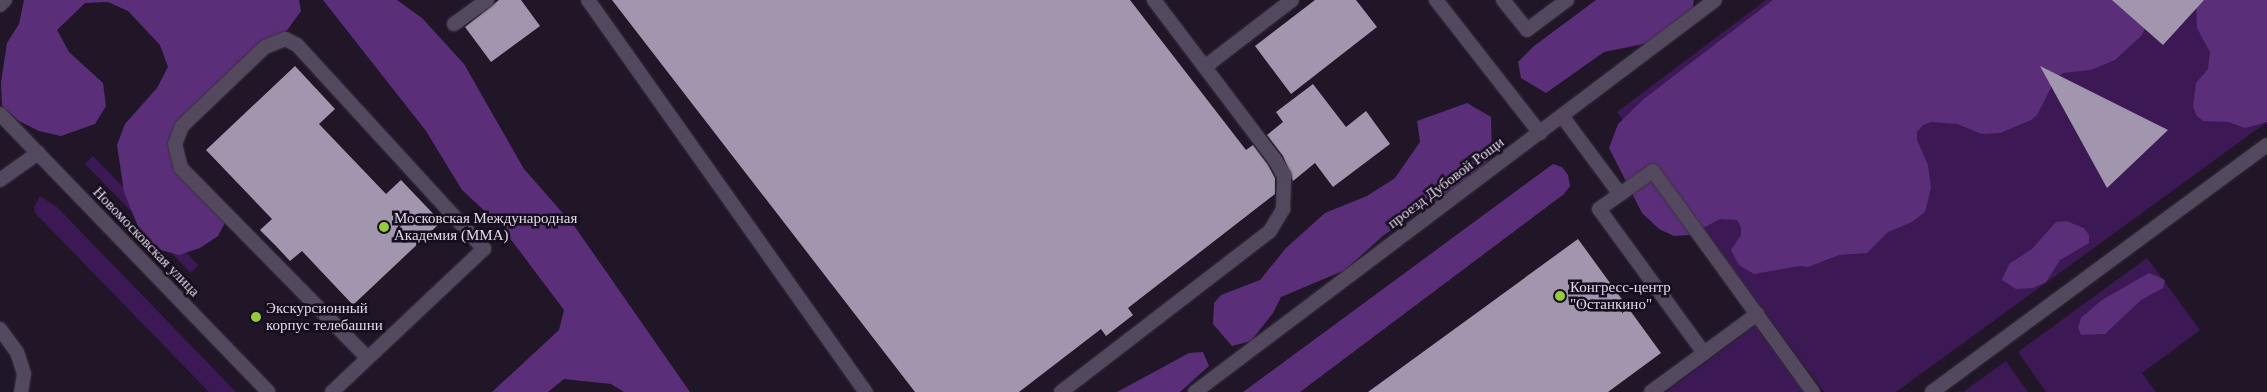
<!DOCTYPE html>
<html>
<head>
<meta charset="utf-8">
<style>
  body { margin:0 }
  #map { position:relative; width:2267px; height:392px; overflow:hidden; background:#201628; font-family:Georgia,serif }
  div>[style] { position:absolute }
  [style*='--x'] { left:calc(var(--x)*1px); top:calc(var(--y)*1px); width:calc(var(--w)*1px); rotate:calc(var(--a)*1deg) }
  .green>* { inset:0; background:#3c1954; transform-origin:0 0 }
  .forest>* { inset:0; background:#5b2e7a }
  .building>* { inset:0; background:#a296ae }
  .roads { filter:drop-shadow(0 0 1px #38323f) drop-shadow(0 0 1px #38323f) }
  .service>* { height:14px; margin:-7px; padding:0 7px; transform-origin:7px; border-radius:7px; background:#54485e }
  .minor>* { height:14px; margin:-7px; padding:0 7px; transform-origin:7px; border-radius:7px; background:#54485e }
  .tertiary>* { height:14px; margin:-7px; padding:0 7px; transform-origin:7px; border-radius:7px; background:#54485e }
  .secondary>* { height:14px; margin:-7px; padding:0 7px; transform-origin:7px; border-radius:7px; background:#54485e }
  .dots>* { width:14px; height:14px; translate:-50% -50%; box-sizing:border-box; border:2px solid #160d1e; border-radius:50% }
  span { translate:-50% -50%; white-space:nowrap; text-align:center; line-height:1.15; -webkit-text-stroke:5px #160d1e; paint-order:stroke }
  .street-label { font-size:15px; color:#e0d9e6 }
  .poi-label { font-size:15px; color:#e0d9e6 }
  .left { translate:0 -50%; text-align:left }
</style>
</head>
<body>
<div id="map">
  <div class="green">
    <i style="clip-path:polygon(1766px 0,2267px 0,2267px 122px,1896px 392px,1824px 392px,1617px 112px)"></i>
    <i style="left:93px;top:156px;width:152px;height:11px;rotate:46deg"></i>
    <i style="clip-path:polygon(40px 196px,57px 207px,236px 392px,209px 392px,35px 213px,34px 207px)"></i>
    <i style="clip-path:polygon(2147px 258px,2200px 330px,2142px 373px,2156px 392px,2046px 392px,2018px 352px)"></i>
    <i style="clip-path:polygon(1755px 326px,1804px 392px,1666px 392px)"></i>
    <i style="clip-path:polygon(2006px 361px,2028px 392px,1963px 392px)"></i>
  </div>
  <div class="forest">
    <i style="clip-path:polygon(24px 0,299px 0,301px 11px,288px 29px,241px 75px,203px 103px,180px 140px,185px 162px,229px 215px,218px 236px,200px 248px,179px 255px,157px 249px,141px 234px,124px 192px,117px 145px,125px 124px,157px 88px,168px 67px,160px 45px,128px 11px,108px 2px,85px 3px,57px 30px,69px 52px,103px 83px,106px 106px,95px 124px,61px 136px,39px 131px,19px 121px,2px 106px,1px 82px,7px 43px,19px 24px)"></i>
    <i style="clip-path:polygon(323px 0,397px 0,422px 18px,464px 64px,524px 169px,575px 227px,690px 392px,624px 392px,611px 384px,564px 379px,548px 392px,492px 392px,559px 330px,564px 310px,500px 225px,462px 190px,426px 131px)"></i>
    <i style="clip-path:polygon(1596px 0,1694px 0,1692px 12px,1663px 40px,1604px 52px,1546px 93px,1521px 78px,1518px 62px,1534px 46px)"></i>
    <i style="clip-path:polygon(1773px 0,2148px 0,2149px 20px,2141px 36px,2115px 60px,2091px 70px,2063px 73px,2056px 78px,2037px 115px,2031px 120px,2000px 133px,1982px 134px,1957px 124px,1931px 122px,1923px 125px,1917px 132px,1917px 140px,1928px 165px,1931px 188px,1925px 212px,1912px 222px,1888px 232px,1867px 253px,1839px 255px,1808px 267px,1800px 266px,1754px 274px,1739px 265px,1731px 250px,1741px 235px,1741px 227px,1737px 220px,1720px 219px,1690px 235px,1674px 236px,1659px 229px,1642px 213px,1609px 148px,1618px 124px,1645px 98px)"></i>
    <i style="clip-path:polygon(2196px 0,2267px 0,2267px 122px,2245px 128px,2229px 122px,2203px 121px,2197px 116px,2193px 107px,2196px 83px,2208px 69px,2210px 52px,2197px 28px)"></i>
    <i style="clip-path:polygon(1467px 103px,1491px 117px,1492px 157px,1469px 178px,1384px 235px,1345px 270px,1281px 297px,1273px 313px,1251px 341px,1232px 346px,1213px 324px,1214px 303px,1221px 295px,1260px 280px,1286px 248px,1325px 213px,1367px 196px,1395px 178px,1420px 142px,1417px 121px)"></i>
    <i style="clip-path:polygon(1553px 164px,1562px 167px,1568px 175px,1570px 186px,1564px 194px,1300px 392px,1243px 392px)"></i>
    <i style="clip-path:polygon(2066px 221px,2084px 228px,2089px 235px,2089px 243px,2060px 260px,2046px 282px,2033px 288px,2016px 289px,2002px 280px,2009px 264px,2032px 249px,2056px 222px)"></i>
    <i style="clip-path:polygon(2149px 273px,2165px 280px,2163px 288px,2141px 300px,2105px 334px,2081px 335px,2078px 327px,2081px 318px,2102px 300px)"></i>
    <i style="clip-path:polygon(1203px 352px,1209px 366px,1180px 392px,1117px 392px,1189px 353px)"></i>
  </div>
  <div class="building">
    <i style="clip-path:polygon(499px 0,521px 0,540px 26px,491px 62px,465px 27px)"></i>
    <i style="clip-path:polygon(612px 0,1130px 0,1246px 150px,1253px 145px,1268px 165px,1275px 178px,1275px 194px,1128px 308px,1133px 315px,1106px 336px,1101px 329px,1019px 392px,915px 392px)"></i>
    <i style="clip-path:polygon(1315px 0,1356px 0,1377px 27px,1291px 94px,1255px 46px)"></i>
    <i style="clip-path:polygon(2112px 0,2204px 0,2163px 45px)"></i>
    <i style="clip-path:polygon(295px 66px,335px 109px,319px 124px,386px 194px,401px 180px,441px 222px,353px 305px,302px 251px,290px 261px,275px 245px,260px 230px,272px 219px,206px 150px)"></i>
    <i style="clip-path:polygon(2040px 66px,2168px 130px,2107px 188px)"></i>
    <i style="clip-path:polygon(1313px 84px,1346px 127px,1366px 111px,1390px 144px,1333px 187px,1315px 163px,1293px 181px,1283px 156px,1267px 135px,1283px 122px,1276px 112px)"></i>
    <i style="clip-path:polygon(1578px 239px,1661px 353px,1608px 392px,1368px 392px)"></i>
  </div>
  <div class="roads">
    <div class="service">
      <i style="--x:588;--y:0;--w:481;--a:54.7"></i>
      <i style="--x:1436;--y:0;--w:169;--a:52"></i>
      <i style="--x:1503;--y:0;--w:38;--a:51"></i>
      <i style="--x:1527;--y:30;--w:50;--a:-36.9"></i>
      <i style="--x:454;--y:24;--w:41;--a:-36"></i>
      <i style="--x:1206;--y:66;--w:108;--a:-37.5"></i>
      <i style="--x:1562;--y:116;--w:97;--a:53.4"></i>
      <i style="--x:0;--y:329;--w:29;--a:54"></i>
      <i style="--x:17;--y:352;--w:23;--a:72"></i>
      <i style="--x:24;--y:374;--w:18;--a:99"></i>
      <i style="--x:1704;--y:353;--w:178;--a:-126.1"></i>
      <i style="--x:1599;--y:209;--w:66;--a:-35.1"></i>
      <i style="--x:1653;--y:171;--w:273;--a:54.1"></i>
      <i style="--x:332;--y:392;--w:209;--a:-43.3"></i>
      <i style="--x:484;--y:249;--w:277;--a:-132.5"></i>
      <i style="--x:297;--y:45;--w:13;--a:-153"></i>
      <i style="--x:285;--y:39;--w:22;--a:158"></i>
      <i style="--x:265;--y:47;--w:115;--a:136.4"></i>
      <i style="--x:182;--y:126;--w:19;--a:111"></i>
      <i style="--x:175;--y:144;--w:25;--a:76"></i>
      <i style="--x:181;--y:168;--w:265;--a:45.5"></i>
      <i style="--x:1061;--y:392;--w:264;--a:-37.6"></i>
      <i style="--x:1270;--y:231;--w:26;--a:-59"></i>
      <i style="--x:1283;--y:209;--w:33;--a:-88"></i>
      <i style="--x:1284;--y:176;--w:18;--a:-119"></i>
      <i style="--x:1275;--y:160;--w:201;--a:-127.1"></i>
      <i style="--x:1651;--y:392;--w:132;--a:-36.3"></i>
      <i style="--x:1932;--y:392;--w:416;--a:-36.4"></i>
    </div>
    <div class="minor">
      <i style="--x:0;--y:5;--w:7;--a:-45"></i>
      <i style="--x:0;--y:180;--w:47;--a:-35.4"></i>
    </div>
    <div class="tertiary">
      <i style="--x:1195;--y:392;--w:651;--a:-37.01"></i>
    </div>
    <div class="secondary">
      <i style="--x:0;--y:114;--w:386;--a:46"></i>
    </div>
  </div>
  <div class="dots">
    <i style="left:384px;top:227px;background:#94cc3c"></i>
    <i style="left:1560px;top:296px;background:#94cc3c"></i>
    <i style="left:256px;top:317px;background:#94cc3c"></i>
  </div>
  <div class="street-label">
    <span style="left:1446px;top:183px;rotate:-37deg">проезд Дубовой Рощи</span>
    <span style="left:146px;top:242px;rotate:46deg">Новомосковская улица</span>
  </div>
  <div class="poi-label">
    <span class="left" style="left:394px;top:227px">Московская Международная<br>Академия (ММА)</span>
    <span class="left" style="left:1570px;top:296px">Конгресс-центр<br>"Останкино"</span>
    <span class="left" style="left:266px;top:317px">Экскурсионный<br>корпус телебашни</span>
  </div>
</div>
</body>
</html>
